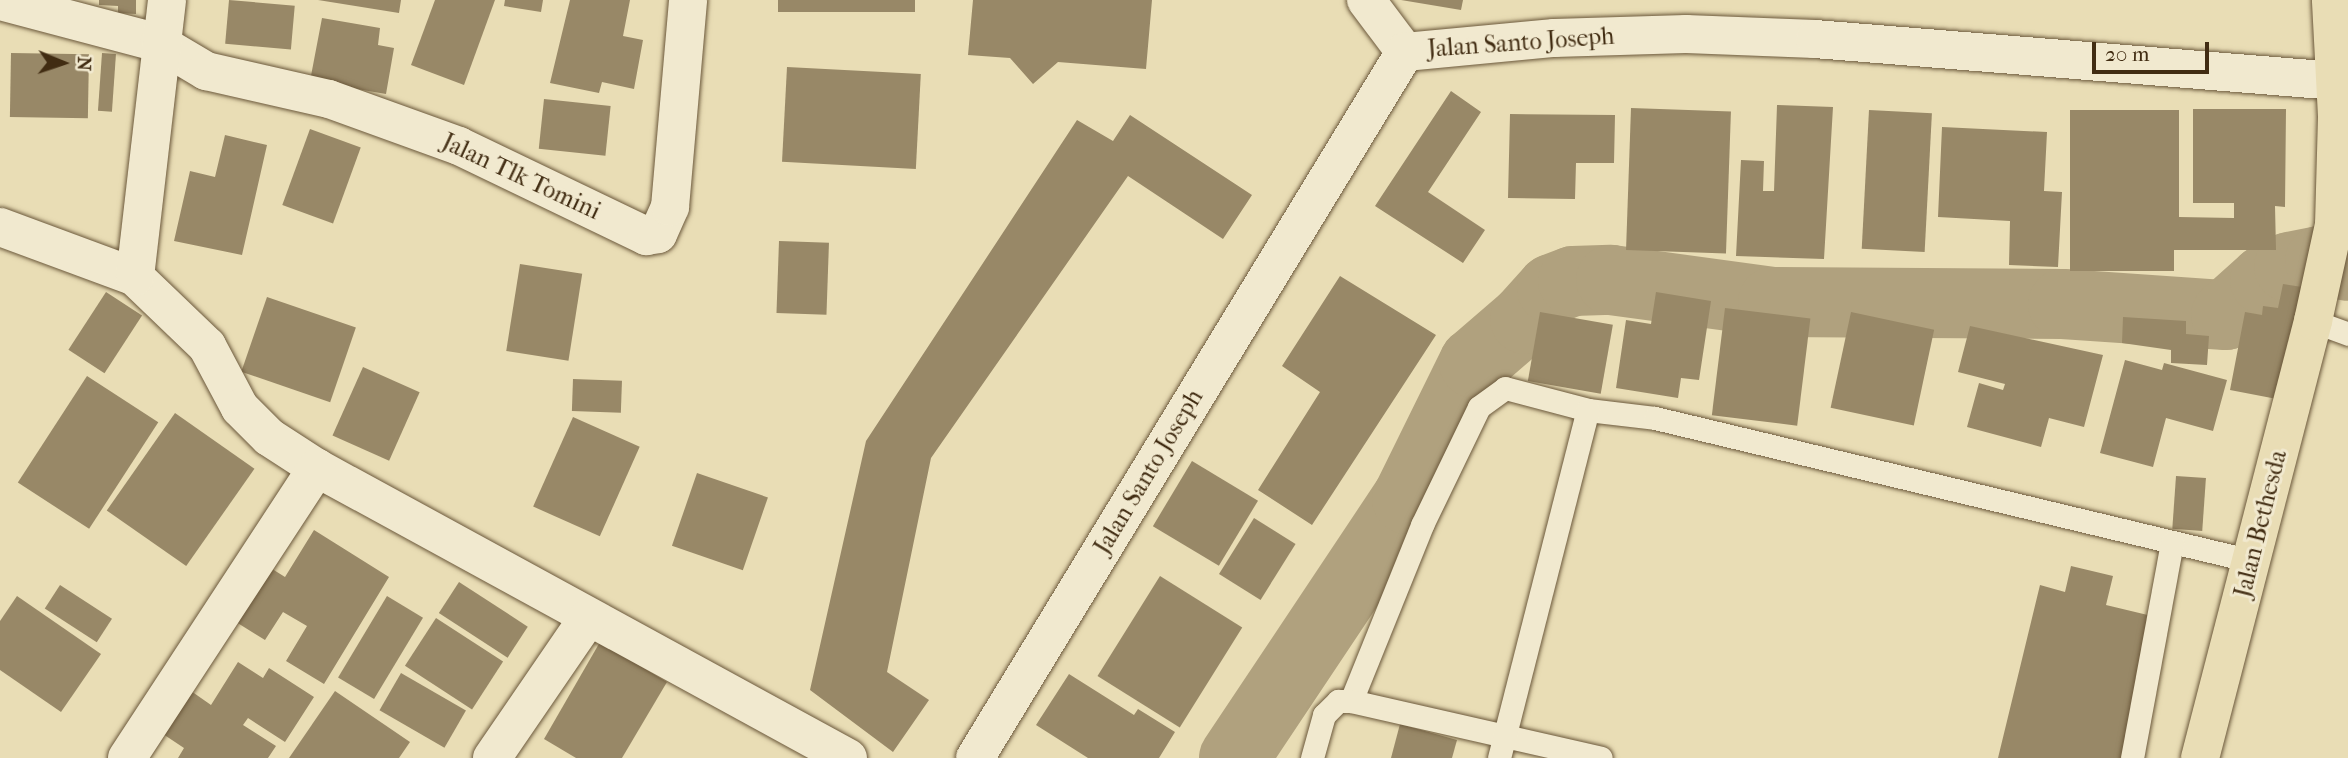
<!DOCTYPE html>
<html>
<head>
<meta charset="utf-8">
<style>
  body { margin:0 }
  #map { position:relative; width:2348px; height:758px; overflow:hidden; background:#e9ddb5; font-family:"IM FELL French Canon",serif }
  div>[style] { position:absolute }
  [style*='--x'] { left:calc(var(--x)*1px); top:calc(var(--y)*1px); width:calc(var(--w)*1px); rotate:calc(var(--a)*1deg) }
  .river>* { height:70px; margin:-35px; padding:0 35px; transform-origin:35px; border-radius:35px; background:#b0a17e }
  .building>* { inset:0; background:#988867; transform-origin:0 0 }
  .roads { filter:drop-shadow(0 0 2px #6b583b) drop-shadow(0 0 2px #6b583b) }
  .service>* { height:23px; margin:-11.5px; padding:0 11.5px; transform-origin:11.5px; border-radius:11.5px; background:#f1e9cf }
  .minor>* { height:38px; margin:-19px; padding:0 19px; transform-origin:19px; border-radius:19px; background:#f1e9cf }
  .secondary>* { height:38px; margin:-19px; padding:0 19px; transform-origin:19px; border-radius:19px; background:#f1e9cf }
  .trunk>* { height:38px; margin:-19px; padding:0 19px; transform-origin:19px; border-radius:19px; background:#e9ddb5 }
  span { translate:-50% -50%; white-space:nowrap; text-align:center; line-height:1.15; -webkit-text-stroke:6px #f1e9cf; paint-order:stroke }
  .street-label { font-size:24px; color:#412c12 }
  .north { position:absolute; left:28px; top:28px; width:70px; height:70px; -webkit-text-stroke:5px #f1e9cf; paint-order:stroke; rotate:92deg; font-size:19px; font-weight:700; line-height:28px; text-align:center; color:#412c12 }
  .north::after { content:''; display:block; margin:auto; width:24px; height:32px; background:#412c12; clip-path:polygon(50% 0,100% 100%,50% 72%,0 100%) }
  .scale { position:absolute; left:2092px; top:42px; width:117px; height:32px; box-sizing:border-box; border:4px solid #412c12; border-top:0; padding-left:9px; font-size:21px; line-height:24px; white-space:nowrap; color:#412c12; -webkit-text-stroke:5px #f1e9cf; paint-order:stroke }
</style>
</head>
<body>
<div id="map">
  <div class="river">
    <i style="--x:1234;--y:758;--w:311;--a:-56.3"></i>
    <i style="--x:1407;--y:499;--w:152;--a:-63.8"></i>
    <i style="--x:1474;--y:363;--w:67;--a:-40.8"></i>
    <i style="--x:1525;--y:319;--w:40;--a:-48"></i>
    <i style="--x:1552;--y:289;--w:22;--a:-21"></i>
    <i style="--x:1573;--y:281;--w:38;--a:-2"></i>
    <i style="--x:1611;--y:280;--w:163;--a:7.7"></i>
    <i style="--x:1773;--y:302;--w:290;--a:0.4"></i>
    <i style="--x:2063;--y:304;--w:163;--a:3.9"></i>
    <i style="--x:2226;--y:315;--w:52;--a:-41.9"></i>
    <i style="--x:2265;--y:280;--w:27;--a:-28"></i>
    <i style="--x:2289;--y:267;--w:32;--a:-11"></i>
    <i style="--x:2320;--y:261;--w:28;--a:10"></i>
  </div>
  <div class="building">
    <i style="clip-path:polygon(99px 0,136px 0,136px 14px,118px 13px,118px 6px,99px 5px)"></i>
    <i style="left:229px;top:0;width:66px;height:44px;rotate:5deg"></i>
    <i style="clip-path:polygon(318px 0,401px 0,399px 13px)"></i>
    <i style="clip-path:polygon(435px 0,495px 0,464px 85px,411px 65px)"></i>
    <i style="clip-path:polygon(505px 0,543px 0,541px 12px,504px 6px)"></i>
    <i style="clip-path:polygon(570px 0,630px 0,623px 36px,643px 40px,634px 89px,602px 82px,599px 93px,550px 83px)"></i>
    <i style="left:778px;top:0;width:137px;height:12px"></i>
    <i style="clip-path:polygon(973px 0,1152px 0,1146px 69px,1058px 62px,1033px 84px,1010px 58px,968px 55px)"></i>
    <i style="clip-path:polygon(1401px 0,1463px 0,1461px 10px)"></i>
    <i style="clip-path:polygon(322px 18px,380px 28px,378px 45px,394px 48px,386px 94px,310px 81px)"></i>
    <i style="left:11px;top:53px;width:78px;height:64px;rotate:1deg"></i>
    <i style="left:102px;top:53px;width:14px;height:58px;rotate:4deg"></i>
    <i style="left:787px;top:67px;width:134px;height:95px;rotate:3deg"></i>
    <i style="clip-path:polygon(1451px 91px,1481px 112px,1428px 192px,1485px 230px,1463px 263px,1375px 206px)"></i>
    <i style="left:544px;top:99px;width:67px;height:50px;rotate:6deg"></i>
    <i style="clip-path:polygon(1777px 105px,1833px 107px,1824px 259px,1736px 256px,1741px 160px,1764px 161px,1763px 191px,1774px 191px)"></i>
    <i style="left:1631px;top:108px;width:100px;height:142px;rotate:2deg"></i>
    <i style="clip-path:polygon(2193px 109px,2286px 109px,2285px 207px,2275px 206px,2276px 250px,2174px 250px,2174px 271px,2070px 271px,2070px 110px,2179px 110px,2179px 217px,2234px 218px,2234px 203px,2193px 203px)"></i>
    <i style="left:1869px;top:110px;width:63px;height:139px;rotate:3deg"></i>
    <i style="clip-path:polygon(1510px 114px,1615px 115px,1614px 163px,1576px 163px,1575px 199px,1508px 198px)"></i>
    <i style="clip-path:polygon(1130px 115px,1252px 195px,1223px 239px,1128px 176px,931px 458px,887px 672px,929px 700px,893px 752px,810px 690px,866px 441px,1077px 120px,1113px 141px)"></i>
    <i style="clip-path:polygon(1942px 127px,2047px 132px,2044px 191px,2062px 192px,2058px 267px,2009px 265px,2010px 221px,1938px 217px)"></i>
    <i style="left:310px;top:129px;width:54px;height:81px;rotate:20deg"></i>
    <i style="clip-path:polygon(225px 135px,267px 145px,242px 255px,174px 241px,190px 171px,215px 177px)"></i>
    <i style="left:779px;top:241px;width:50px;height:72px;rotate:2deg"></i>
    <i style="left:520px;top:264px;width:63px;height:88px;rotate:9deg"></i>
    <i style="clip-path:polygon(1340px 276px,1436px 335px,1312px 525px,1258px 490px,1320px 392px,1282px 366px)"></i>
    <i style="clip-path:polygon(2283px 284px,2302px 287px,2282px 400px,2230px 390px,2245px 312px,2262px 315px,2263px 306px,2278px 308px)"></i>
    <i style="left:106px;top:292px;width:43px;height:69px;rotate:33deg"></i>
    <i style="clip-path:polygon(1656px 292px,1711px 301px,1699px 380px,1681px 378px,1678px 398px,1616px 388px,1626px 320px,1651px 324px)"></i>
    <i style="left:267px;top:297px;width:94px;height:79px;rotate:19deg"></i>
    <i style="left:1725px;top:308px;width:86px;height:108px;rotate:7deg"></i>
    <i style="left:1540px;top:312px;width:74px;height:70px;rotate:10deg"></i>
    <i style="left:1851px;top:312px;width:85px;height:98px;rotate:12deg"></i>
    <i style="clip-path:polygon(2123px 317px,2186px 321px,2186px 334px,2209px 336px,2207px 365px,2171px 363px,2171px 350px,2122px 343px)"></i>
    <i style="clip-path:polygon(1970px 326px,2103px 355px,2084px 427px,2049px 418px,2041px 447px,1967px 427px,1979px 383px,2003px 390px,2005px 384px,1958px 372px)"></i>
    <i style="clip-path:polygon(2125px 360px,2162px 370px,2164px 363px,2227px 380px,2213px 431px,2166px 418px,2153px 467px,2100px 453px)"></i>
    <i style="left:363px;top:367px;width:62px;height:75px;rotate:24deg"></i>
    <i style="left:87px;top:376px;width:85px;height:127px;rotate:33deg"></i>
    <i style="left:573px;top:379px;width:49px;height:32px;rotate:2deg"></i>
    <i style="left:175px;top:413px;width:97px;height:119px;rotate:35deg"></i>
    <i style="left:573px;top:417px;width:73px;height:98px;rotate:24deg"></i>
    <i style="left:1192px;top:461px;width:77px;height:76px;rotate:31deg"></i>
    <i style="left:697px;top:473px;width:75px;height:77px;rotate:19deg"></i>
    <i style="left:2176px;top:476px;width:30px;height:53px;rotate:4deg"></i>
    <i style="left:1254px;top:518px;width:49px;height:66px;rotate:32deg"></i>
    <i style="clip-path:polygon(314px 530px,389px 577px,324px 684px,286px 661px,307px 626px,283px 612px,265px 640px,236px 622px,269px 567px,285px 577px)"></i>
    <i style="clip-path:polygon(2071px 566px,2113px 576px,2106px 605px,2156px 617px,2121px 758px,1998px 758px,2040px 585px,2065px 592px)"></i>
    <i style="left:1160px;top:576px;width:97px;height:118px;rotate:32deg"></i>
    <i style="left:459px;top:582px;width:82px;height:37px;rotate:33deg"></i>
    <i style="left:60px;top:585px;width:62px;height:28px;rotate:33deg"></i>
    <i style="clip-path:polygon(17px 596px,101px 654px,61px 712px,0 670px,0 621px)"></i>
    <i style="left:387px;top:596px;width:42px;height:95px;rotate:31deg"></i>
    <i style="left:436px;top:618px;width:80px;height:57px;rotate:33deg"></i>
    <i style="clip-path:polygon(600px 642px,667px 682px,622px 758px,576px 758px,544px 739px)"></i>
    <i style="clip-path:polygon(238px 662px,263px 678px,269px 668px,314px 697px,285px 742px,248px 718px,243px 725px,276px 746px,268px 758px,178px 758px,184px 748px,163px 734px,191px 691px,211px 705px)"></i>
    <i style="left:401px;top:673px;width:75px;height:43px;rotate:30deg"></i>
    <i style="clip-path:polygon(1069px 674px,1134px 715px,1138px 709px,1175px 732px,1159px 758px,1088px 758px,1036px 725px)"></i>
    <i style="clip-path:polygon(335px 691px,410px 742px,399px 758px,289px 758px)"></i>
    <i style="clip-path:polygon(1400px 724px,1457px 740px,1452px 758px,1391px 758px)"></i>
  </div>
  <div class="roads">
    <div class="service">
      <i style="--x:2313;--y:321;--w:37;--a:20"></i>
      <i style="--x:1351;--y:701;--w:190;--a:-68"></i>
      <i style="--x:1422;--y:525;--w:131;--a:-64.2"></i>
      <i style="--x:1479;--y:407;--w:32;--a:-36"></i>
      <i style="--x:1505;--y:388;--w:86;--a:14.8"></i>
      <i style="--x:1588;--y:410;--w:67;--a:6.8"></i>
      <i style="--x:1655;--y:418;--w:614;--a:13.47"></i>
      <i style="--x:1312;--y:758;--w:45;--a:-74.4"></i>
      <i style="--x:1324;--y:715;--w:20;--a:-45"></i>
      <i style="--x:1338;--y:701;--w:13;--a:0"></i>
      <i style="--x:1351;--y:701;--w:256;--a:12.8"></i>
      <i style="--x:1499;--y:758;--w:359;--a:-75.7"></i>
      <i style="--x:2132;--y:758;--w:219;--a:-79.5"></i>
    </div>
    <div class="minor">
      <i style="--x:1366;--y:0;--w:65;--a:53.1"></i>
      <i style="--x:0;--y:1;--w:164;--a:14.8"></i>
      <i style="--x:159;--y:43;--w:55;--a:30.8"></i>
      <i style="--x:206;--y:71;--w:126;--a:12.8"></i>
      <i style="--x:329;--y:99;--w:138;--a:19.9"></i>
      <i style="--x:459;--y:146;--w:208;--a:25.7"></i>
      <i style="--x:646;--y:236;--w:12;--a:-9"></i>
      <i style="--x:658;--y:234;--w:30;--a:-66"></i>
      <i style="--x:670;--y:207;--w:208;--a:-85"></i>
      <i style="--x:0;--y:227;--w:144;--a:20.3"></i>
      <i style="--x:135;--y:277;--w:100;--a:43.8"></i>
      <i style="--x:207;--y:346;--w:70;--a:62"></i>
      <i style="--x:240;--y:408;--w:41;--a:45"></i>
      <i style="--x:269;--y:437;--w:57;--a:32.9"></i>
      <i style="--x:317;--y:468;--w:605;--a:28.64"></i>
      <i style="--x:135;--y:277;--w:279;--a:-83.4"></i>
      <i style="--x:127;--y:758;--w:347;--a:-56.8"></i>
      <i style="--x:492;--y:758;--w:170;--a:-55.6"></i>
    </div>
    <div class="secondary">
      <i style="--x:975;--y:758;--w:827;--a:-58.66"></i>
      <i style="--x:1405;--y:52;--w:150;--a:-5.4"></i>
      <i style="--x:1554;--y:38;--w:132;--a:-1.7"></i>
      <i style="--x:1686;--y:34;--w:129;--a:2.2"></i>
      <i style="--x:1815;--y:39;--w:523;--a:4.61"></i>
    </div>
    <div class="trunk">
      <i style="--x:2200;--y:758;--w:451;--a:-75.5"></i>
      <i style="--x:2313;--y:321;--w:98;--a:-77.7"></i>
      <i style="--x:2334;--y:225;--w:109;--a:-88.4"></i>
      <i style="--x:2337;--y:116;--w:116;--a:-93"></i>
    </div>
  </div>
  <div class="street-label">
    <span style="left:1521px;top:43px;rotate:-4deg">Jalan Santo Joseph</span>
    <span style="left:521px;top:177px;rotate:25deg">Jalan Tlk Tomini</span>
    <span style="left:1149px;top:472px;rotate:-59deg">Jalan Santo Joseph</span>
    <span style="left:2261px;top:524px;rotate:-76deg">Jalan Bethesda</span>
  </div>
  <div class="north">N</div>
  <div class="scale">20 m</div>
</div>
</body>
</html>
